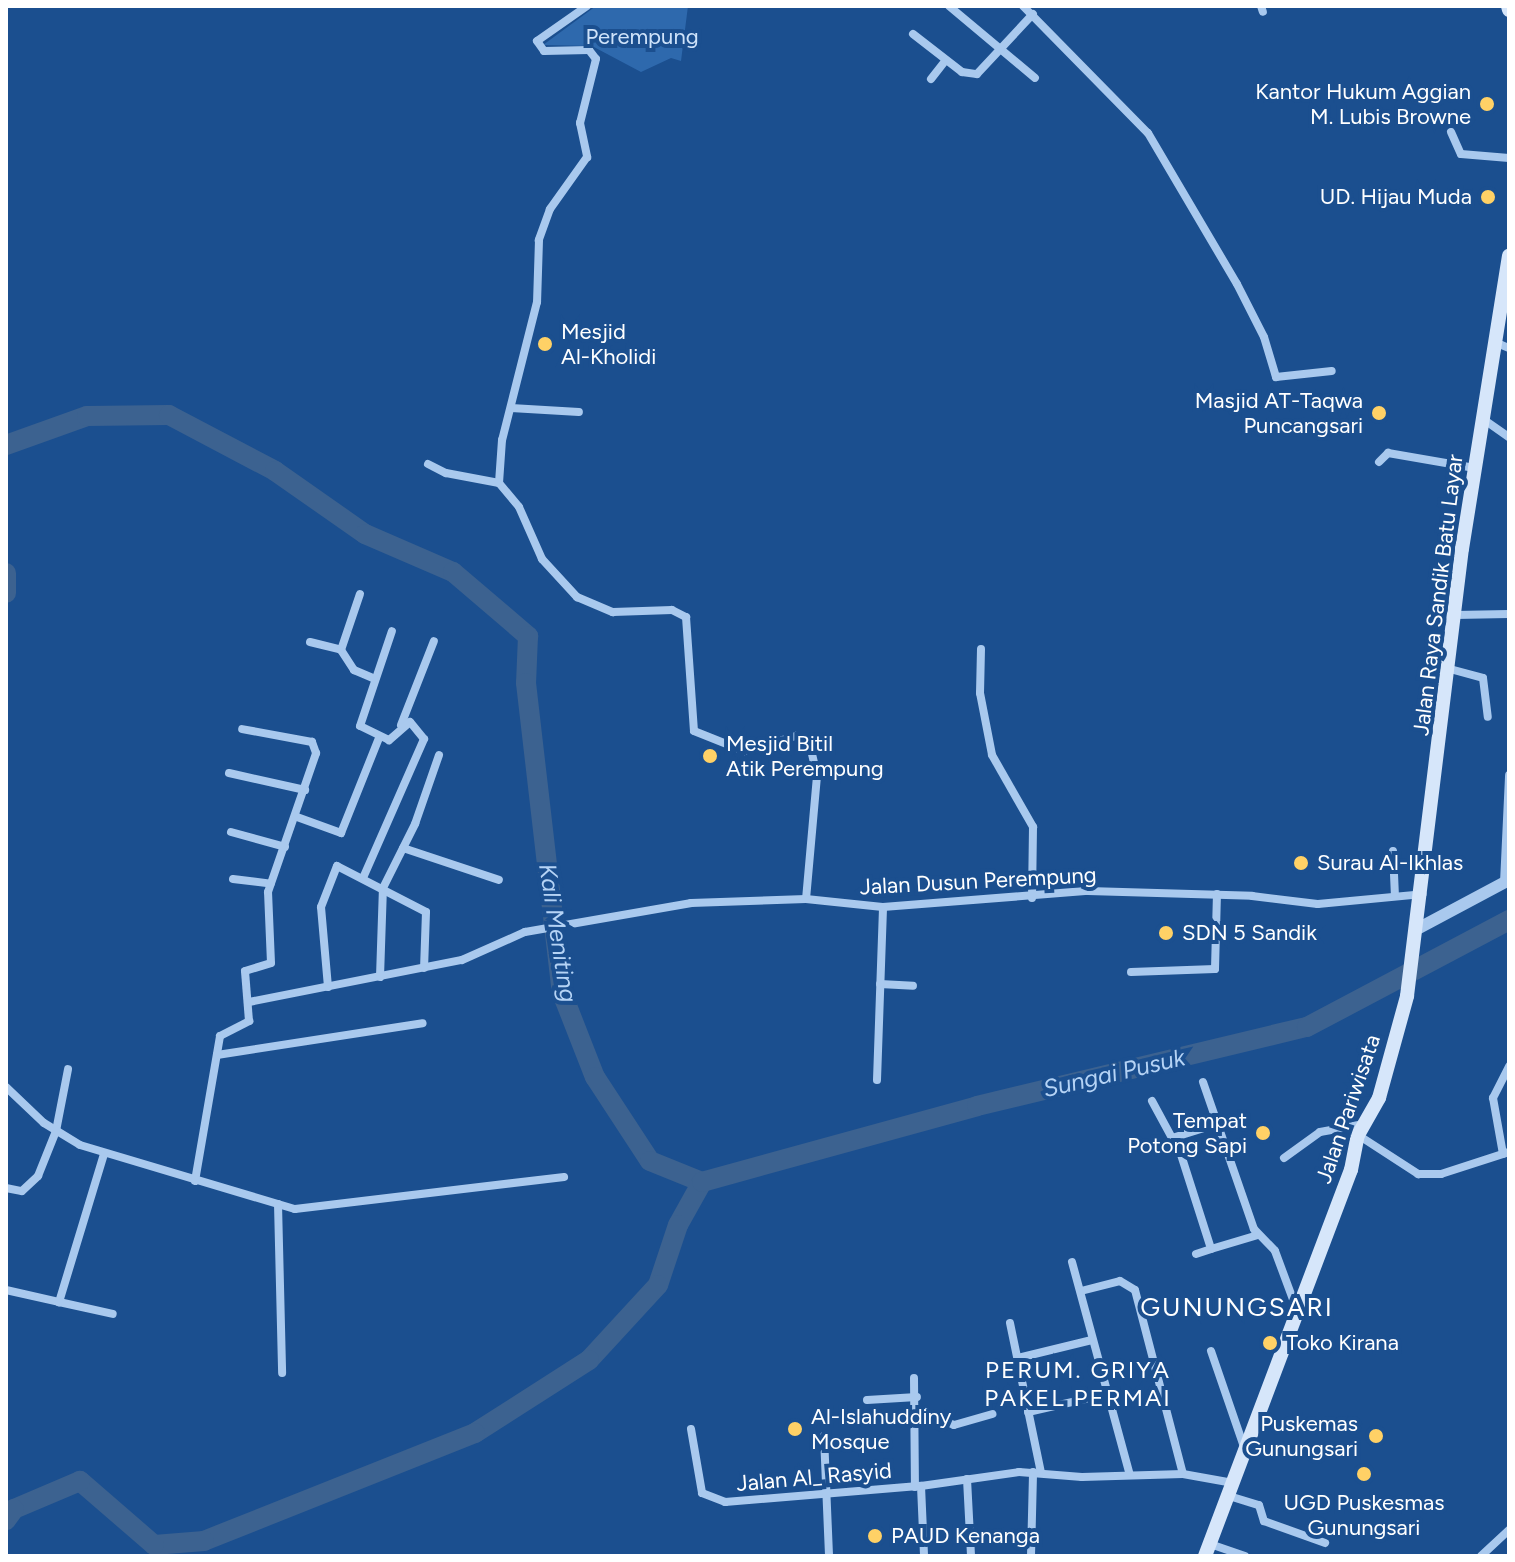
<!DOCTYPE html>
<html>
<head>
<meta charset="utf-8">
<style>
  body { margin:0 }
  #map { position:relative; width:1515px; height:1562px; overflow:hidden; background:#1b4f8f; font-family:Figtree,sans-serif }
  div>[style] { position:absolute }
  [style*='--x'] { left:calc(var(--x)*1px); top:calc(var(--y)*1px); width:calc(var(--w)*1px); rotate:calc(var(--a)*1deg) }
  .green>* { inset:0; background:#2e69ad }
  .river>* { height:20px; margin:-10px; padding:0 10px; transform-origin:10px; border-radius:10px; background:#3c6290 }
  .minor>* { height:8px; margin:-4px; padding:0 4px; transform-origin:4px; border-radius:4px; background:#a9c9ee }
  .tertiary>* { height:12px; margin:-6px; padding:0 6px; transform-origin:6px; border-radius:6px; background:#a9c9ee }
  .secondary>* { height:14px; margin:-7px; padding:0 7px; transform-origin:7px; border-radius:7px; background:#d6e6fa }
  .dots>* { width:22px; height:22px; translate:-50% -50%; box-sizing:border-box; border:4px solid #1b4f8f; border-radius:50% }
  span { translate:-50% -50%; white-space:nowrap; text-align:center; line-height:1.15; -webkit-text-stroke:8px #1b4f8f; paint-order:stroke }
  .park-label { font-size:22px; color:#cfe3fa }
  .poi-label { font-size:22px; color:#fff }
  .right { translate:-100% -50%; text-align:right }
  .left { translate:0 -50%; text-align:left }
  .street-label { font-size:22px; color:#fff }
  .water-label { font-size:24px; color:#b5d3f5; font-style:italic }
  .neighbourhood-label { font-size:24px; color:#fff; letter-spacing:2px }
  .quarter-label { font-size:26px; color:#fff; letter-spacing:2px }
  .frame { position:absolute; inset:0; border:8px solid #fff; pointer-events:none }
</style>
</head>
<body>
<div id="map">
  <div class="green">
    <i style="clip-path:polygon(596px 6px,688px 6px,681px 61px,671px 58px,641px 72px,592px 46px,543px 45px)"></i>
  </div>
  <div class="river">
    <i style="--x:6;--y:445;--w:86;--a:-19.7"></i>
    <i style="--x:87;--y:416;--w:82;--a:-0.7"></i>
    <i style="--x:169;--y:415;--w:120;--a:27.8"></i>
    <i style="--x:275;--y:471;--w:110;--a:35"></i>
    <i style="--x:365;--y:534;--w:96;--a:23.4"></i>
    <i style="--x:453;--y:572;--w:99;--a:40.5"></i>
    <i style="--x:528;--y:636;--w:47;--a:92.4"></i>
    <i style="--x:526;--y:683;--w:312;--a:83.4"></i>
    <i style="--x:562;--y:993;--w:90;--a:68.6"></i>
    <i style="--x:595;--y:1077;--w:100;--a:56.8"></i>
    <i style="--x:650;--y:1161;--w:56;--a:22"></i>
    <i style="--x:702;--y:1182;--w:49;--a:119.2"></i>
    <i style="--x:678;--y:1225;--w:63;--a:108.4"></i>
    <i style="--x:658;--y:1285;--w:102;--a:132.6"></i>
    <i style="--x:589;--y:1360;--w:135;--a:147.4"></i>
    <i style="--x:475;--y:1433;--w:292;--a:158.3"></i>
    <i style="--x:204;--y:1541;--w:50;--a:175.4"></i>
    <i style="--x:154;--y:1545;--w:98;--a:-139.1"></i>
    <i style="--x:80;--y:1481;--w:72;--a:157"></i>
    <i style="--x:14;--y:1509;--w:14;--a:126"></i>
    <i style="--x:6;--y:573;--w:20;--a:90"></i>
    <i style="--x:702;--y:1182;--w:285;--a:-15.4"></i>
    <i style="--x:977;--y:1106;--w:339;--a:-13.5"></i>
    <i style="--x:1307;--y:1027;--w:229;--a:-27.9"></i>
  </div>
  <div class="minor">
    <i style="--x:587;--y:6;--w:61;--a:145"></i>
    <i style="--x:537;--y:41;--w:12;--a:55"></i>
    <i style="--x:544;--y:51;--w:45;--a:-1.3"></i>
    <i style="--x:589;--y:50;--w:11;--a:52"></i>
    <i style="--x:596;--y:59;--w:66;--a:104"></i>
    <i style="--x:580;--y:123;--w:35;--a:78"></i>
    <i style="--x:587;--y:157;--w:64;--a:125.4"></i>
    <i style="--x:550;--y:209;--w:33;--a:110"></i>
    <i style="--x:539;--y:240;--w:62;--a:91.8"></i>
    <i style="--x:537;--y:302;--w:142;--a:104.2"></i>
    <i style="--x:502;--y:440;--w:43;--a:94"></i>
    <i style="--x:499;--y:483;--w:31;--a:50"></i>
    <i style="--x:519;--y:507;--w:57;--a:66.1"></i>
    <i style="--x:542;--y:559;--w:52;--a:47.4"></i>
    <i style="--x:577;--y:597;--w:39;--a:23"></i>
    <i style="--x:613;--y:612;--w:59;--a:-1.9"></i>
    <i style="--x:672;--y:610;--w:16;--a:27"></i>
    <i style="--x:686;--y:617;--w:114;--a:86"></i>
    <i style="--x:694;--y:731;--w:54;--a:21.8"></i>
    <i style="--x:744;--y:751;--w:54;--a:-16.1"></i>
    <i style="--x:796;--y:736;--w:14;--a:21"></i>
    <i style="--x:809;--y:741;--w:36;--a:77"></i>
    <i style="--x:817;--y:776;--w:123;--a:95.1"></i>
    <i style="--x:806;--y:899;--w:77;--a:5.9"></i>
    <i style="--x:883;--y:907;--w:206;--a:-4.5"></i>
    <i style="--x:1088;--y:891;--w:164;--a:1.7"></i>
    <i style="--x:1252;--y:896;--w:66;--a:6.9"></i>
    <i style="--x:1318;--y:904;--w:105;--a:-5.4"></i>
    <i style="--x:949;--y:6;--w:112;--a:39.9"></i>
    <i style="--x:1023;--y:6;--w:178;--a:45.5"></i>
    <i style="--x:1148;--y:133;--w:175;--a:59.5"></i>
    <i style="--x:1237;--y:284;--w:59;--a:63"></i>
    <i style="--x:1264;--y:337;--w:42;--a:73.3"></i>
    <i style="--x:1276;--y:377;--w:56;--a:-6.1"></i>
    <i style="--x:1261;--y:6;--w:6;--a:72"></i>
    <i style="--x:913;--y:34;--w:62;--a:37.8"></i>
    <i style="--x:962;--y:72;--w:15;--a:8"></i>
    <i style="--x:977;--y:74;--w:82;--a:-47"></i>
    <i style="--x:931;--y:79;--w:24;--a:-52"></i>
    <i style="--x:1451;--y:132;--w:24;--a:66"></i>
    <i style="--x:1461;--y:154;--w:48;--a:4.8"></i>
    <i style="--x:1497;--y:343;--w:13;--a:23"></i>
    <i style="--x:511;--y:408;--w:68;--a:3.4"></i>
    <i style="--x:1483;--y:419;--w:32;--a:35"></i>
    <i style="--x:1379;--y:462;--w:13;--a:-45"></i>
    <i style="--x:1388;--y:453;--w:88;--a:9.8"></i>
    <i style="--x:428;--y:464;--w:20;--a:27"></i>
    <i style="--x:446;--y:473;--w:54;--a:10.7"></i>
    <i style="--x:1455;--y:615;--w:54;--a:-1.1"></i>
    <i style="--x:310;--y:642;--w:32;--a:14"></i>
    <i style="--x:341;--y:650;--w:24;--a:57"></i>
    <i style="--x:354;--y:670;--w:23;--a:23"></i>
    <i style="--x:981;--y:649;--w:44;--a:91.3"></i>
    <i style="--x:980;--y:693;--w:63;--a:79"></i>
    <i style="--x:992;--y:755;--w:83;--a:60.3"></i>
    <i style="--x:1033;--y:827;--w:71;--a:90.8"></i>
    <i style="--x:341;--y:650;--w:59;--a:-71.3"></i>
    <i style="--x:1450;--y:669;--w:34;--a:15"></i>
    <i style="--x:1483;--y:678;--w:39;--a:83"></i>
    <i style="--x:401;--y:725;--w:90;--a:-68.6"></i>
    <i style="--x:229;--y:773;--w:78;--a:12.6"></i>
    <i style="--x:297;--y:817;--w:47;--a:20"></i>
    <i style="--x:341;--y:833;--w:102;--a:-68.2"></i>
    <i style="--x:231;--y:832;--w:56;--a:15.5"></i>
    <i style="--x:403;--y:848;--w:101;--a:18.4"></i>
    <i style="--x:1393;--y:851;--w:45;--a:87.5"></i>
    <i style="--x:363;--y:878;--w:152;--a:-66.3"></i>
    <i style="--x:424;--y:739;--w:22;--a:-129"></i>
    <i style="--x:410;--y:722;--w:28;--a:139"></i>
    <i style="--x:389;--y:740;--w:32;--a:-154"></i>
    <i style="--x:360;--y:726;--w:100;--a:-71.4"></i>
    <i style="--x:233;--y:879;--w:38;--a:7"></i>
    <i style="--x:1504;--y:883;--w:108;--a:-87.3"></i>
    <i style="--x:1131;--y:972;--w:84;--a:-2"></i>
    <i style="--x:1215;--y:969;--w:75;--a:-88.5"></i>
    <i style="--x:380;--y:977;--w:89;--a:-88.1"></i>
    <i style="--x:383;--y:888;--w:72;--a:-63.4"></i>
    <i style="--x:415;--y:824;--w:73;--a:-70.8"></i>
    <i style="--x:880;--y:984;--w:33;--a:3"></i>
    <i style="--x:328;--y:987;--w:80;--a:-95"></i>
    <i style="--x:321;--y:907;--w:44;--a:-68.7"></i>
    <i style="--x:337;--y:866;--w:100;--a:27.3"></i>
    <i style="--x:426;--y:912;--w:56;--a:92"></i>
    <i style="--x:249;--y:1002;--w:217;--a:-11.2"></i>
    <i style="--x:462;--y:960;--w:69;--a:-24"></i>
    <i style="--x:525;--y:932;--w:169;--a:-9.9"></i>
    <i style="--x:691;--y:903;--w:115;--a:-2"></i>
    <i style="--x:217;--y:1055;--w:208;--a:-8.8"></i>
    <i style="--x:877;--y:1080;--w:173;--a:-88"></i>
    <i style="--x:1203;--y:1082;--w:156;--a:70.9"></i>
    <i style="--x:1254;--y:1229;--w:30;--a:46"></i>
    <i style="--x:1275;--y:1251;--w:63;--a:69.6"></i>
    <i style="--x:6;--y:1087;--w:52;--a:43.5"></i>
    <i style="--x:44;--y:1123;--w:42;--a:31.4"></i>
    <i style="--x:80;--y:1145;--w:224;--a:16.6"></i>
    <i style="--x:295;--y:1209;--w:271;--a:-6.8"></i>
    <i style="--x:1152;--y:1101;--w:42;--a:61.6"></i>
    <i style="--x:1172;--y:1138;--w:47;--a:-17.3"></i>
    <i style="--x:1358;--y:1135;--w:72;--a:33"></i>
    <i style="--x:1418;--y:1174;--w:23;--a:0"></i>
    <i style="--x:1441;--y:1174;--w:71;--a:-17.9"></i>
    <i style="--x:1176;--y:1139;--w:115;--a:72.3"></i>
    <i style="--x:1211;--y:1249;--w:49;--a:-16.6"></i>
    <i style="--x:104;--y:1154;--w:155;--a:106.9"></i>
    <i style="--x:59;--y:1302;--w:55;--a:12.5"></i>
    <i style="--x:1503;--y:1154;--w:57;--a:-100.1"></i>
    <i style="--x:1493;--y:1098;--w:36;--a:-63"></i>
    <i style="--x:1284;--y:1158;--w:44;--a:-35.8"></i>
    <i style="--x:1320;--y:1132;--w:45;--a:-10.3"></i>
    <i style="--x:195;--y:1181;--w:147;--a:-80.2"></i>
    <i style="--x:220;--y:1036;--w:33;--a:-27"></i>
    <i style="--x:249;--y:1021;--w:50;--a:-94.6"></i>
    <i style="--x:245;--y:971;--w:27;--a:-17"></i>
    <i style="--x:271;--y:963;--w:71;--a:-92.4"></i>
    <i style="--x:268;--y:892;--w:147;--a:-70.9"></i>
    <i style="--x:316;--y:753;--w:12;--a:-110"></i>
    <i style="--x:312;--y:742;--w:71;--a:-169.5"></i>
    <i style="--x:6;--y:1188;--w:16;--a:11"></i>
    <i style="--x:22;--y:1191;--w:22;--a:-43"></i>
    <i style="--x:38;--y:1176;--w:48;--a:-68.2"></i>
    <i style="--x:56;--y:1131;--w:63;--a:-79"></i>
    <i style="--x:278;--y:1204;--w:169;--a:88.6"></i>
    <i style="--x:1196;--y:1254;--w:16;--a:-18"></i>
    <i style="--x:1072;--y:1262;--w:218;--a:74.8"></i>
    <i style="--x:6;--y:1290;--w:54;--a:12.8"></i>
    <i style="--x:1081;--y:1291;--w:40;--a:-14.4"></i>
    <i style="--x:1120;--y:1281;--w:17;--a:31"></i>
    <i style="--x:1135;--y:1290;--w:190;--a:75.4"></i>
    <i style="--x:1010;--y:1323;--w:153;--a:78.3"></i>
    <i style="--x:1211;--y:1351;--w:102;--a:71"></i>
    <i style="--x:1018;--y:1358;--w:76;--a:-13.7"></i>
    <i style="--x:914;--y:1378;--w:109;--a:89.5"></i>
    <i style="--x:867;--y:1400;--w:50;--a:-3.4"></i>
    <i style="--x:918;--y:1409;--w:39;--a:24"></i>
    <i style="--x:954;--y:1425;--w:40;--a:-16"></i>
    <i style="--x:1028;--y:1412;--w:81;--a:-12.8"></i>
    <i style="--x:691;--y:1429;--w:65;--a:80.2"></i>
    <i style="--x:702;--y:1493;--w:25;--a:21"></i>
    <i style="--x:725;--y:1502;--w:197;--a:-4.7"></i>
    <i style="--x:921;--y:1486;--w:99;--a:-8.1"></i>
    <i style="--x:1019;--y:1472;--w:63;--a:4.5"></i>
    <i style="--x:1082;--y:1477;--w:101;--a:-1.7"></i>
    <i style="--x:1183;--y:1474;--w:51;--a:10.2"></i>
    <i style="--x:824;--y:1436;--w:120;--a:87.6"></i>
    <i style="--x:967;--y:1479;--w:77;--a:87"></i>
    <i style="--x:921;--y:1486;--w:70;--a:87.5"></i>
    <i style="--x:1229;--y:1496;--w:31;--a:17"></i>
    <i style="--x:1259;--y:1505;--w:17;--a:73"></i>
    <i style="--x:1264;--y:1521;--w:65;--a:19.8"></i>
    <i style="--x:1210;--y:1544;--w:37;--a:19"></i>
    <i style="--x:1031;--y:1556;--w:84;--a:-88.6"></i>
    <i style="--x:1481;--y:1556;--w:38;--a:-43"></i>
  </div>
  <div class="tertiary">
    <i style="--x:1419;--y:928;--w:102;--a:-28.1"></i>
  </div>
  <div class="secondary">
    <i style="--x:1508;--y:6;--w:4;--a:76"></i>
    <i style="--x:1205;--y:1556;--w:413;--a:-69.3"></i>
    <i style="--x:1351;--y:1170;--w:36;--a:-79"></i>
    <i style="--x:1358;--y:1135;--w:43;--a:-60.4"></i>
    <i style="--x:1379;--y:1098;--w:106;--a:-74.6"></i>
    <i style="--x:1407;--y:996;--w:450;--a:-83"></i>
    <i style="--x:1462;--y:549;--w:297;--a:-80.9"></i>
  </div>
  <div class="dots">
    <i style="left:1487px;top:104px;background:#ffd166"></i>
    <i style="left:1488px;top:197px;background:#ffd166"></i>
    <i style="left:545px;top:344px;background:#ffd166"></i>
    <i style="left:1379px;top:413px;background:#ffd166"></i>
    <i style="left:710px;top:756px;background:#ffd166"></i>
    <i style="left:1301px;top:863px;background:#ffd166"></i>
    <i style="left:1166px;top:933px;background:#ffd166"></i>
    <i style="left:1263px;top:1133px;background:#ffd166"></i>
    <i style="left:1270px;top:1343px;background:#ffd166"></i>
    <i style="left:795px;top:1429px;background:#ffd166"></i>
    <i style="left:1376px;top:1436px;background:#ffd166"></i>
    <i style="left:1364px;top:1474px;background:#ffd166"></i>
    <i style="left:875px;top:1536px;background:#ffd166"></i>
  </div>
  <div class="park-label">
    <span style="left:642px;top:37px">Perempung</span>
  </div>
  <div class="poi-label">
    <span class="right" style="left:1471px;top:104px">Kantor Hukum Aggian<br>M. Lubis Browne</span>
    <span class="right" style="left:1472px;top:197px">UD. Hijau Muda</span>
    <span class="left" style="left:561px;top:344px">Mesjid<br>Al-Kholidi</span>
    <span class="right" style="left:1363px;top:413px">Masjid AT-Taqwa<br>Puncangsari</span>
    <span class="left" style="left:726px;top:756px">Mesjid Bitil<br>Atik Perempung</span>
    <span class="left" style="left:1317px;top:863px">Surau Al-Ikhlas</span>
    <span class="left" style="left:1182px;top:933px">SDN 5 Sandik</span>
    <span class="right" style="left:1247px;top:1133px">Tempat<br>Potong Sapi</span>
    <span class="left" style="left:1286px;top:1343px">Toko Kirana</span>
    <span class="left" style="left:811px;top:1429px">Al-Islahuddiny<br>Mosque</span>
    <span class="right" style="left:1358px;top:1436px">Puskemas<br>Gunungsari</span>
    <span style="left:1364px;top:1515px">UGD Puskesmas<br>Gunungsari</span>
    <span class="left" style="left:891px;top:1536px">PAUD Kenanga</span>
  </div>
  <div class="street-label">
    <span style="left:1438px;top:595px;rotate:-83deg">Jalan Raya Sandik Batu Layar</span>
    <span style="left:978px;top:881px;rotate:-3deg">Jalan Dusun Perempung</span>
    <span style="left:1348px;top:1109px;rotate:-71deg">Jalan Pariwisata</span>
    <span style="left:814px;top:1477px;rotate:-5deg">Jalan Al_ Rasyid</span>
  </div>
  <div class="water-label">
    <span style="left:558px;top:933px;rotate:81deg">Kali Meniting</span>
    <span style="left:1114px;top:1073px;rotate:-13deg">Sungai Pusuk</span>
  </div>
  <div class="neighbourhood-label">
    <span style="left:1078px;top:1384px">PERUM. GRIYA<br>PAKEL PERMAI</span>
  </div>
  <div class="quarter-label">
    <span style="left:1237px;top:1308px">GUNUNGSARI</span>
  </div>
  <div class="frame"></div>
</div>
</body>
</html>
